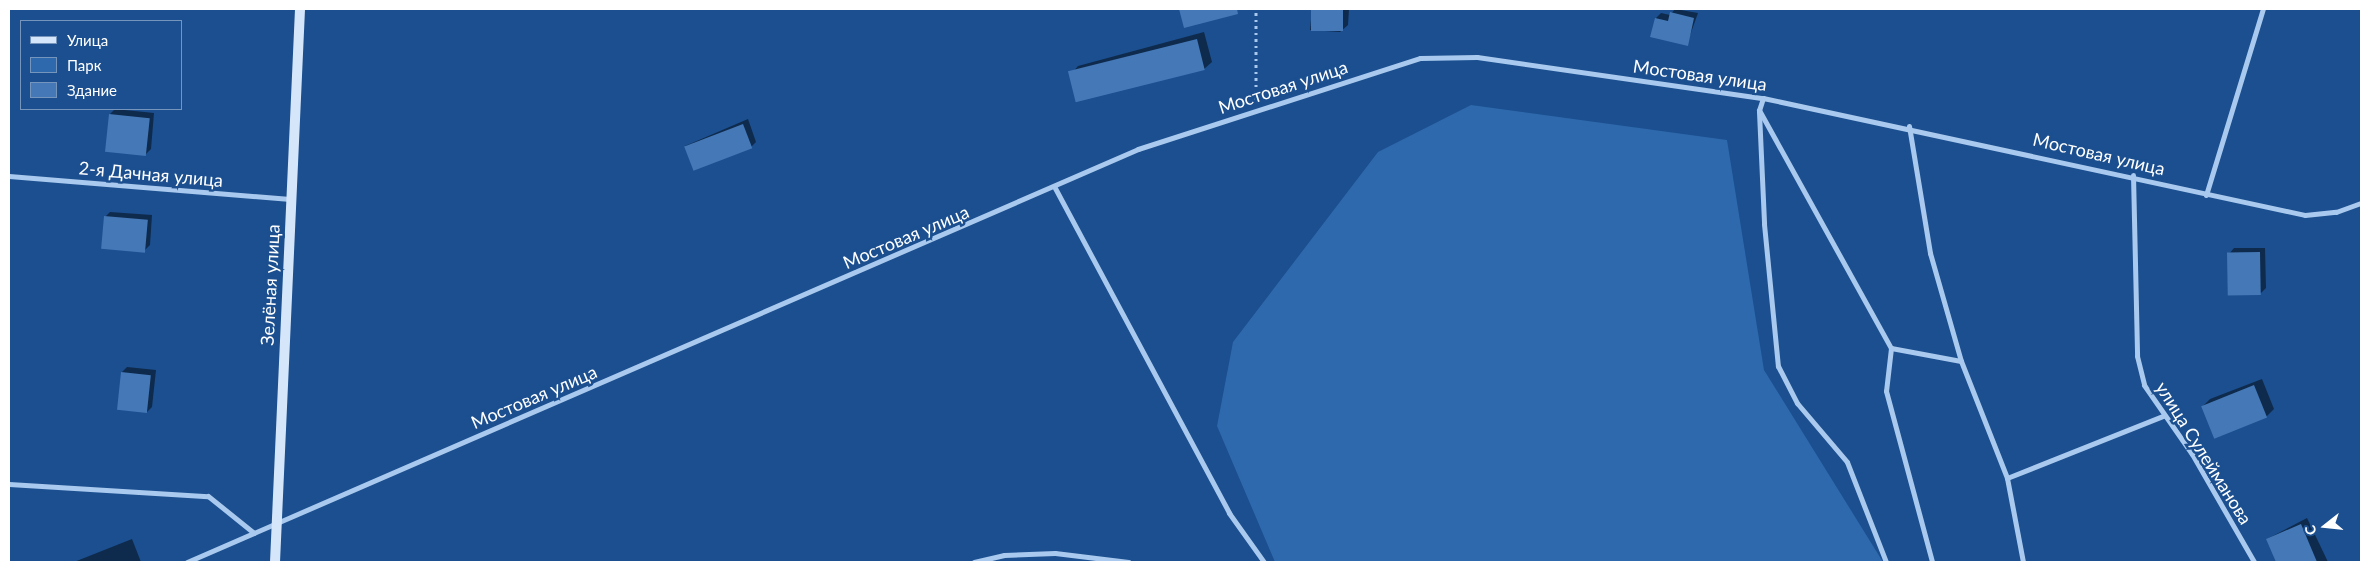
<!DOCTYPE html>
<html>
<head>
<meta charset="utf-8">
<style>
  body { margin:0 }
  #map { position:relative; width:2370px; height:571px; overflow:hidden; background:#1b4f8f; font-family:Lato,sans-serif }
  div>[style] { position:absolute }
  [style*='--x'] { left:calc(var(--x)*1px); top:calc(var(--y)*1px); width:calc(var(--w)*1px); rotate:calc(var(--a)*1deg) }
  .green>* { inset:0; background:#2e69ad }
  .shadow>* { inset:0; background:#0007 }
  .building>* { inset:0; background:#4478b7; transform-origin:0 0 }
  .path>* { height:3px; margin-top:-1.5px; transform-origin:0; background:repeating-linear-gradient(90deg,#a9c9ee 0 2.5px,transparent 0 6.5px) }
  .minor>* { height:5px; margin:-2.5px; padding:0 2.5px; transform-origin:2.5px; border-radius:2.5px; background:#a9c9ee }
  .secondary>* { height:10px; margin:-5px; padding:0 5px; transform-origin:5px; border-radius:5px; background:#d6e6fa }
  span { translate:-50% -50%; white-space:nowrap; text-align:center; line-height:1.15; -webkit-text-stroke:5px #1b4f8f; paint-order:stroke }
  .street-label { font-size:18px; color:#fff }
  .frame { position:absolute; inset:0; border:10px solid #fff; pointer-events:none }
  .legend { position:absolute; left:20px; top:20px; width:162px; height:90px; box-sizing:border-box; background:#1b4f8f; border:1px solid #7695bc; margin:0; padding:6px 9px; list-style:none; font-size:15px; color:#fff }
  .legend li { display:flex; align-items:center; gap:10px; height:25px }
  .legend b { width:25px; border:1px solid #7695bc }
  .north { position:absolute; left:2300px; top:501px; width:50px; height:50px; -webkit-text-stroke:4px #1b4f8f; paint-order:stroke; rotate:254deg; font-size:14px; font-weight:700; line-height:20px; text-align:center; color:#fff }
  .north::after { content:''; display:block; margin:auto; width:18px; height:22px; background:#fff; clip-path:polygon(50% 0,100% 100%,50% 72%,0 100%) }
</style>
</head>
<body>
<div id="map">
  <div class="green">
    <i style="clip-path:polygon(1471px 105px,1727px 140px,1764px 370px,1883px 562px,1275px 562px,1217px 426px,1233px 342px,1378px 152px)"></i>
  </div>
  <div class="shadow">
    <i style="clip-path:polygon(1180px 9px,1230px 9px,1230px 11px,1185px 27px)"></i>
    <i style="clip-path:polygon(1312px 9px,1349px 9px,1348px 25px,1340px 32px,1310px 30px)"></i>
    <i style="clip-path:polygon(1675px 9px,1698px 13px,1687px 44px,1652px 36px,1656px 18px,1661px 13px,1670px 15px)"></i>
    <i style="clip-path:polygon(1204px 32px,1212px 62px,1204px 69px,1071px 74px,1078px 66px)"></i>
    <i style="clip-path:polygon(115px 109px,154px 113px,151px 149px,146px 154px,110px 114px)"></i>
    <i style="clip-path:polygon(748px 119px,756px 142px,751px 147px,685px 146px)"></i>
    <i style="clip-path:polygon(110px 212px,152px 215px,150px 245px,145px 250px,105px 217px)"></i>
    <i style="clip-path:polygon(2234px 248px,2265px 248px,2266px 288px,2261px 293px,2229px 254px)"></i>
    <i style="clip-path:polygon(127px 367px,156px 370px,152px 407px,147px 412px,122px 372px)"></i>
    <i style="clip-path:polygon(2262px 379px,2274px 409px,2266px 417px,2203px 406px,2210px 399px)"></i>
    <i style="clip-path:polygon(2307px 518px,2328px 562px,2277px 562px,2267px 539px)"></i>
    <i style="clip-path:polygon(132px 539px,141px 562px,74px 562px)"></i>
  </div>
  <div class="building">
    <i style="clip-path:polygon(1179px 9px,1237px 9px,1238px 14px,1184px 28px)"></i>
    <i style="left:1311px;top:9px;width:32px;height:22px"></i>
    <i style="clip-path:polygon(1670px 12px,1694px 18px,1688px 46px,1650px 37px,1655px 18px,1668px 21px)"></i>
    <i style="left:1197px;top:39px;width:32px;height:133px;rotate:76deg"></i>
    <i style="left:109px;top:114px;width:41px;height:38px;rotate:6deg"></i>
    <i style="left:743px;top:124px;width:26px;height:63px;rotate:69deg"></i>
    <i style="left:104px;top:216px;width:44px;height:33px;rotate:5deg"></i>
    <i style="left:2260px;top:252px;width:43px;height:33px;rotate:89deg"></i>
    <i style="left:121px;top:372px;width:30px;height:38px;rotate:6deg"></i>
    <i style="left:2254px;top:385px;width:35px;height:57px;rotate:68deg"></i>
    <i style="clip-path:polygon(2301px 524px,2317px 562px,2276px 562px,2266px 539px)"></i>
  </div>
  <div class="path">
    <i style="--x:1256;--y:100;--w:91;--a:-90"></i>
  </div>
  <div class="minor">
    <i style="--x:1763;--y:98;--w:13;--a:108"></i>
    <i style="--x:1759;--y:110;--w:272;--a:61"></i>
    <i style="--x:1891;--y:348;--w:71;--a:10.5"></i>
    <i style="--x:1961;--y:361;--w:126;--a:68.5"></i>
    <i style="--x:2007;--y:478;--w:86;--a:79.2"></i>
    <i style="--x:1759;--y:112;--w:112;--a:87.4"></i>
    <i style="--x:1764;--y:224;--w:143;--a:84.4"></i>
    <i style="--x:1778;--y:366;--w:42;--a:62.8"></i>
    <i style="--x:1797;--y:403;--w:77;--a:49.7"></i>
    <i style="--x:1847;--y:462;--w:107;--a:68.7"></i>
    <i style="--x:1909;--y:126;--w:129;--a:80.6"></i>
    <i style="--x:1930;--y:253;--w:112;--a:74"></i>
    <i style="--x:2133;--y:175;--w:181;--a:88.7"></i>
    <i style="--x:2137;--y:356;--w:30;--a:76"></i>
    <i style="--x:2144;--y:385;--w:84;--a:55.2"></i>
    <i style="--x:2192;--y:454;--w:125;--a:60.1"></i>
    <i style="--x:9;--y:176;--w:282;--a:4.7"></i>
    <i style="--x:1055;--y:188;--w:369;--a:61.8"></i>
    <i style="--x:1229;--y:513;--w:60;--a:54.5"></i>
    <i style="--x:2206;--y:195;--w:195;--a:-73"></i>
    <i style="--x:1891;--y:348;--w:43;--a:96.6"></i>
    <i style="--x:1886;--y:391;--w:177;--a:74.9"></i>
    <i style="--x:2007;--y:478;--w:168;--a:-21.7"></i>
    <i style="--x:9;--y:484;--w:199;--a:3.5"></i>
    <i style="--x:208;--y:496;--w:59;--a:38.8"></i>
    <i style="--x:187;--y:562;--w:1037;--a:-23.47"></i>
    <i style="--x:1138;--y:149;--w:296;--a:-17.9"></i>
    <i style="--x:1420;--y:58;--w:57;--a:-1"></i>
    <i style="--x:1477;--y:57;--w:289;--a:8.2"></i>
    <i style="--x:1763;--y:98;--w:554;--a:12.18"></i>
    <i style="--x:2305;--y:215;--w:31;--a:-6"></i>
    <i style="--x:2336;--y:212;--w:27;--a:-20"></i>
    <i style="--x:974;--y:562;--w:31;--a:-13"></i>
    <i style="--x:1004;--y:555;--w:51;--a:-2.2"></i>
    <i style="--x:1055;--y:553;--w:74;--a:7"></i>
  </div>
  <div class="secondary">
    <i style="--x:275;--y:562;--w:554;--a:-87.41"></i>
  </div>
  <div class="street-label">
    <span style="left:1700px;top:75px;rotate:8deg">Мостовая улица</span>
    <span style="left:1283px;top:87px;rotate:-18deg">Мостовая улица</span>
    <span style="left:2099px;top:154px;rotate:13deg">Мостовая улица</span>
    <span style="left:151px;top:174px;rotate:5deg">2-я Дачная улица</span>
    <span style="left:906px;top:237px;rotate:-23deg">Мостовая улица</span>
    <span style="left:270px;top:285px;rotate:-87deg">Зелёная улица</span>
    <span style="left:534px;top:397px;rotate:-23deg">Мостовая улица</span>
    <span style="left:2204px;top:453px;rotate:58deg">улица Сулейманова</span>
  </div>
  <div class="frame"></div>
  <ul class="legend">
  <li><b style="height:6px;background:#d6e6fa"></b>Улица</li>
  <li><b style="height:14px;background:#2e69ad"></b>Парк</li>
  <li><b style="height:14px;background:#4478b7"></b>Здание</li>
  </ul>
  <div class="north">С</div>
</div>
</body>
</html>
